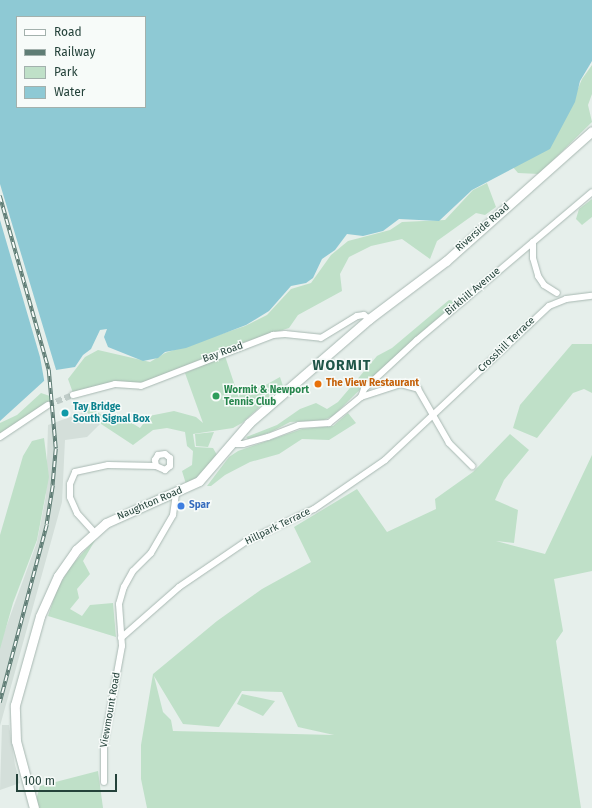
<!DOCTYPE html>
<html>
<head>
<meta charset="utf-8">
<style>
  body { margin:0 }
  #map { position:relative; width:592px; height:808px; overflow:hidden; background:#e6efeb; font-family:"Fira Sans",sans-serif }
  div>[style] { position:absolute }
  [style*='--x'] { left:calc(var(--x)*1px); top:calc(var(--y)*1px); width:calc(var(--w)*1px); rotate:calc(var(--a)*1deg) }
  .built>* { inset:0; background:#d4dfda }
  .green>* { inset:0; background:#bfe0c8 }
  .water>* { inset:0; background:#8ec9d4 }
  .pier>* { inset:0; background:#e6efeb }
  .minor-tunnel>* { height:6px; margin-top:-3px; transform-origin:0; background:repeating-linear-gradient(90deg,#bfccc8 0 6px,transparent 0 9px) }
  .roads { filter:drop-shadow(0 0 1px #a8b8b2) drop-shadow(0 0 1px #a8b8b2) }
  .minor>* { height:6px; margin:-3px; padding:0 3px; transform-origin:3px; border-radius:3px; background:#fff }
  .secondary>* { height:9px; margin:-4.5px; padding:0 4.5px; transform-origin:4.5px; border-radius:4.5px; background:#fff }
  .rail>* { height:3.5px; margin-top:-1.75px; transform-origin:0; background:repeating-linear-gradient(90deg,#f7fbf9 0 6px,#5f7d75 0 12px); box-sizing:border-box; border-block:1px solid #5f7d75 }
  .dots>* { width:11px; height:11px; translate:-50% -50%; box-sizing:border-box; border:2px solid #f7fbf9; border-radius:50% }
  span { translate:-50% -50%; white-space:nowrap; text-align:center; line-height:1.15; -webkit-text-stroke:3px #f7fbf9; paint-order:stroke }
  .street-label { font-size:10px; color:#24423a }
  .food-label { font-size:10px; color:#c56008; font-weight:700 }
  .left { translate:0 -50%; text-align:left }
  .leisure-label { font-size:10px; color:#27864d; font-weight:700 }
  .culture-label { font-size:10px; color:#0d838f; font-weight:700 }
  .shop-label { font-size:10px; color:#366cbe; font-weight:700 }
  .district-label { font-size:14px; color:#1f5548; font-weight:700; letter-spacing:1px }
  .legend { position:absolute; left:16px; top:16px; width:130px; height:92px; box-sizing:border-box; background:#f7fbf9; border:1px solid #a3b1ad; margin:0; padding:5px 7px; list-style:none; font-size:12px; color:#24423a }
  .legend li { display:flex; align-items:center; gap:8px; height:20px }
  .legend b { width:20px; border:1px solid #a3b1ad }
  .scale { position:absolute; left:16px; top:774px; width:101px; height:18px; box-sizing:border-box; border:2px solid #24423a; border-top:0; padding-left:5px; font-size:12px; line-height:14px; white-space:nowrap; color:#24423a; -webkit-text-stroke:3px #f7fbf9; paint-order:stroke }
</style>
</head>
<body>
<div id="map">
  <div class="built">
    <i style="clip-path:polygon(84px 412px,100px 424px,87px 437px,65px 440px,62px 502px,0 726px,0 644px,37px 542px,46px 495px,48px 425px)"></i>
    <i style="clip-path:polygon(2px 725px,9px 725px,15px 765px,20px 783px,0 790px)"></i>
  </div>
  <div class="green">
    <i style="clip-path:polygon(592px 65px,592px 94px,588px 105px,592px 122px,539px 174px,518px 173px,512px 166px,570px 107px,582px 79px)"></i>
    <i style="clip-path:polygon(487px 183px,496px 207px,485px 215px,476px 213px,437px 241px,430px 259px,402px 239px,371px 246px,349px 257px,340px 274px,342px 291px,298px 315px,289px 328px,245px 342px,144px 382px,137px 384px,120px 381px,73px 393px,68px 379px,85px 357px,98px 350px,150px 362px,165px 353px,245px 326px,267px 315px,291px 289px,311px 283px,331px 255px,348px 241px,390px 230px,402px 222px,445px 220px,473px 190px)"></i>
    <i style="clip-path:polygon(592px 199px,592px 217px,582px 225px,576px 219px,579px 209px)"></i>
    <i style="clip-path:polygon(449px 300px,458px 302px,381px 369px,333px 416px,324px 420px,290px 422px,271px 432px,248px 439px,246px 437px,277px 425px,300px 409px,316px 403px,327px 409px,338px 402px,377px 356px,392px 348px)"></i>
    <i style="clip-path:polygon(572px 344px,592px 344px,592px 393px,584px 389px,573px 393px,537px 438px,513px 428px,520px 405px)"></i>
    <i style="clip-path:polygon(225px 356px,239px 398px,240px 391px,262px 387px,280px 377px,283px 386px,242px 423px,233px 428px,193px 434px,195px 447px,213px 448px,217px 455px,199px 477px,186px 484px,182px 471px,192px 465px,193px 451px,187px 446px,185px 432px,167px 428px,153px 430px,133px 445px,92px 418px,81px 405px,86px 404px,110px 421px,117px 414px,140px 428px,149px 416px,174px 411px,196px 417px,203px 423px,185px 373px)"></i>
    <i style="clip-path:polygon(41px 393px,50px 396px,50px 401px,0 434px,0 423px,17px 415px)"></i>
    <i style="clip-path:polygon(348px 413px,356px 423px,329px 440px,302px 439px,279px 454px,250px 462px,225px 475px,211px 486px,207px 486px,229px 457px,238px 451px,302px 429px,333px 426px)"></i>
    <i style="clip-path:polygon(214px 432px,208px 447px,196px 446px,195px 434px)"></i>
    <i style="clip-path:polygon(evenodd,510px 434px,529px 450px,504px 480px,495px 500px,518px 510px,514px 543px,496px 541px,545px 554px,592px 455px,592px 571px,554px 579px,563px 631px,556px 641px,581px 808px,147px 808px,141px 779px,141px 745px,153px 674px,217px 621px,262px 589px,311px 562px,294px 527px,357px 489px,387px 532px,436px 509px,435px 499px,473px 472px,510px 434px,154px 676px,183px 724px,219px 727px,242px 691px,282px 692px,298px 727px,334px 735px,173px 731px,171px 720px,163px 712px,154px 676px)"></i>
    <i style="clip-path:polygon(44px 438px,49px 477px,37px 540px,13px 603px,0 649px,0 535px,23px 456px,32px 441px)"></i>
    <i style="clip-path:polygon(97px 537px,83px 561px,90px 574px,77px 589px,79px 598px,70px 609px,82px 616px,90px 605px,113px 603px,116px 637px,48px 616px,57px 589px,71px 566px)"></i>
    <i style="clip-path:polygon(242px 694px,275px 701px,263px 716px,237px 704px)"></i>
    <i style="clip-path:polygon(98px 771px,103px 808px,39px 808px,36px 800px,40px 786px)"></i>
  </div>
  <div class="water">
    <i style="clip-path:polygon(evenodd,0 0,592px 0,592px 61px,580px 81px,575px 102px,550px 149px,472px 190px,439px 221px,399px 219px,383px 231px,363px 236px,347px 234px,335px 250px,322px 259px,313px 278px,306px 283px,291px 286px,269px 311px,246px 325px,186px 348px,165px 352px,158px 358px,143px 361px,108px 347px,104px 337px,107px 329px,100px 330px,91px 349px,83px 355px,75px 367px,56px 370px,0 421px,0 0,17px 17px,145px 17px,145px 107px,17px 107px,17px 17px)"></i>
  </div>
  <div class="pier">
    <i style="clip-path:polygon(0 184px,57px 373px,45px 385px,40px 357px,0 220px)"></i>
  </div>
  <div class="minor-tunnel">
    <i style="--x:48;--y:405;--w:27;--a:-22"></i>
  </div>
  <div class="roads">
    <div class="minor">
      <i style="--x:533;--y:242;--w:16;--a:90"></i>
      <i style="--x:533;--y:258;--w:19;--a:74"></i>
      <i style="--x:538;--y:276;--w:11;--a:56"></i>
      <i style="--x:544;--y:285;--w:15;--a:32"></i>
      <i style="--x:73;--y:395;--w:43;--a:-14.7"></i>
      <i style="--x:115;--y:384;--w:26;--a:4"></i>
      <i style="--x:141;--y:386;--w:142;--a:-21.1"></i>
      <i style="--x:273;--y:335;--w:12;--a:-5"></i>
      <i style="--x:285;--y:334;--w:36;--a:6"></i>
      <i style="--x:321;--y:338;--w:42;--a:-31.4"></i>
      <i style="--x:357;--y:316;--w:7;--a:-8"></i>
      <i style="--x:364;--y:315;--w:6;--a:39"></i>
      <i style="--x:361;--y:397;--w:9;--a:-69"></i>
      <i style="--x:364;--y:389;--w:72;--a:-42.8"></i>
      <i style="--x:417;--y:340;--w:229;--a:-40.2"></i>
      <i style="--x:0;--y:437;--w:58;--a:-33.7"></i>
      <i style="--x:232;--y:444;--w:11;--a:0"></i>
      <i style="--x:243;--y:444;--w:26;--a:-16"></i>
      <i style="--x:268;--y:437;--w:33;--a:-21"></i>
      <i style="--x:299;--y:425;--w:30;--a:-4"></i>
      <i style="--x:329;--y:423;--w:41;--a:-39.1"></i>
      <i style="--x:361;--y:397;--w:42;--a:-18"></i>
      <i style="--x:401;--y:384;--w:18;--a:16"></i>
      <i style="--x:418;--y:389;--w:62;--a:60.1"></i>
      <i style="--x:449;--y:443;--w:33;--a:45"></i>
      <i style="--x:94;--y:532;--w:25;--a:-132"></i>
      <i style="--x:77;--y:513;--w:17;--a:-114"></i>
      <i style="--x:70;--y:497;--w:13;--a:-90"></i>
      <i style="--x:70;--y:484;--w:13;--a:-67"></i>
      <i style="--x:75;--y:472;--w:34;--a:-12"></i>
      <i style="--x:108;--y:465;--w:48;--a:1.2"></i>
      <i style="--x:156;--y:466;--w:10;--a:24"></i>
      <i style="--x:165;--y:470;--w:6;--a:-39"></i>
      <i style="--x:170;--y:466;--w:8;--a:-90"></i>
      <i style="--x:170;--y:458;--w:6;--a:-141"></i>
      <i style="--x:165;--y:454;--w:7;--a:172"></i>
      <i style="--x:158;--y:455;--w:6;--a:121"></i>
      <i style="--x:155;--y:460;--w:6;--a:81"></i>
      <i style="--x:121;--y:638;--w:77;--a:-41.3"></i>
      <i style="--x:179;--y:587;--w:80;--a:-34.3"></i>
      <i style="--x:245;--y:542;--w:76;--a:-25.6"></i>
      <i style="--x:314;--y:509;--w:86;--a:-34.6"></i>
      <i style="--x:385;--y:460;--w:225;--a:-43.2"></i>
      <i style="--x:549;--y:306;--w:18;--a:-22"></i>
      <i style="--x:566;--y:299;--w:26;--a:-7"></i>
      <i style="--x:104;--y:782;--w:38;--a:-90"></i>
      <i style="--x:104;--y:744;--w:100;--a:-79.6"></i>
      <i style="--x:122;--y:646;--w:42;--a:-94.1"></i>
      <i style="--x:119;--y:604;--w:18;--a:-74"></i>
      <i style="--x:124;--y:587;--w:18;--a:-61"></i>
      <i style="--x:133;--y:571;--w:25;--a:-45"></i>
      <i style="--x:151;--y:553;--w:44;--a:-59.9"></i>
      <i style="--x:173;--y:515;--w:22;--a:-82"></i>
    </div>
    <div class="secondary">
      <i style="--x:34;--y:808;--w:69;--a:-105"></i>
      <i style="--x:16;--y:741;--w:36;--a:-92"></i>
      <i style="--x:15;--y:705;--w:92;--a:-74.3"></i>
      <i style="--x:40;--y:616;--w:44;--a:-65.8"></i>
      <i style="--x:58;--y:576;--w:32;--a:-55"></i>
      <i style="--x:76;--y:550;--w:40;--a:-42"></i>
      <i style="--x:106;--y:523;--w:102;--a:-24.3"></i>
      <i style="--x:199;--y:481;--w:77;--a:-49.2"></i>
      <i style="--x:249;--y:423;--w:159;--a:-40.9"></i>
      <i style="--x:369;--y:319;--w:96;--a:-37"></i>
      <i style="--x:446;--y:261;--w:195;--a:-41.7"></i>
    </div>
  </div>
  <div class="rail">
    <i style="--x:0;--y:196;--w:181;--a:74.3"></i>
    <i style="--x:49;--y:370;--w:79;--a:84.9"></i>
    <i style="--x:56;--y:449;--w:37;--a:95"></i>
    <i style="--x:53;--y:486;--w:39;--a:99"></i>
    <i style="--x:47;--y:525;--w:184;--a:104.8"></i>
  </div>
  <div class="dots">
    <i style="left:318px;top:384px;background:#e8710a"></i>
    <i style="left:216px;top:396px;background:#2e9e5b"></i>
    <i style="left:65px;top:413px;background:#0f9aa8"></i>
    <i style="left:181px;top:506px;background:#3f7fe0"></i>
  </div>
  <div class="street-label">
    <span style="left:483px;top:228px;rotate:-41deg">Riverside Road</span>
    <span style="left:473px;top:292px;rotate:-40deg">Birkhill Avenue</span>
    <span style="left:507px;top:345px;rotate:-44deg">Crosshill Terrace</span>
    <span style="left:223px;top:353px;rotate:-20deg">Bay Road</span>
    <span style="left:150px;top:504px;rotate:-23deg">Naughton Road</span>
    <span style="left:278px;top:527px;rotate:-26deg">Hillpark Terrace</span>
    <span style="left:111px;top:710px;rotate:-80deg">Viewmount Road</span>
  </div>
  <div class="food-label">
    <span class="left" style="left:326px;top:384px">The View Restaurant</span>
  </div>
  <div class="leisure-label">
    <span class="left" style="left:224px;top:396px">Wormit &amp; Newport<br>Tennis Club</span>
  </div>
  <div class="culture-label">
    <span class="left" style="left:73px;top:413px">Tay Bridge<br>South Signal Box</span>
  </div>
  <div class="shop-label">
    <span class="left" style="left:189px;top:506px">Spar</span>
  </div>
  <div class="district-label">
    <span style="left:342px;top:366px">WORMIT</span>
  </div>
  <ul class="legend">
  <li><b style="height:5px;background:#fff"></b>Road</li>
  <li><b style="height:5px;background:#5f7d75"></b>Railway</li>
  <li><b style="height:11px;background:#bfe0c8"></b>Park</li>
  <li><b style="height:11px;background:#8ec9d4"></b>Water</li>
  </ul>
  <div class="scale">100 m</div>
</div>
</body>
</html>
